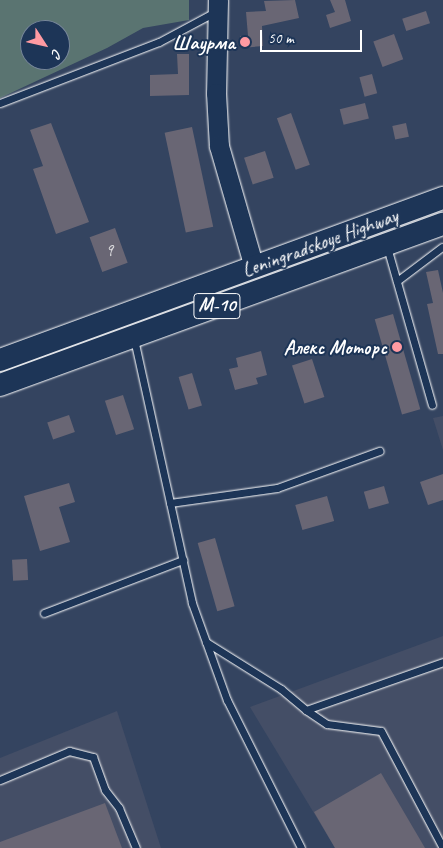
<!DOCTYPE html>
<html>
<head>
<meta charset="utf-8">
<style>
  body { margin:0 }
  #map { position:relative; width:443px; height:848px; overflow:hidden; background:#344460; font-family:Caveat,sans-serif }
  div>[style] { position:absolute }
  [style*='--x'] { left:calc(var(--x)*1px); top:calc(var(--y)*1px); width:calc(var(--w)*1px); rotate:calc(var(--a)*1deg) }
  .built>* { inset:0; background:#444e66 }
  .green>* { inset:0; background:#5a7471 }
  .building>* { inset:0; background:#696674; transform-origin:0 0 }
  .roads { filter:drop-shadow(0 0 1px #fff) drop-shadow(0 0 1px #fff) }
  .service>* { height:7px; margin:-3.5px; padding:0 3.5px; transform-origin:3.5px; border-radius:3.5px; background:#1d3557 }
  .secondary>* { height:19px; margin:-9.5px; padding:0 9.5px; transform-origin:9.5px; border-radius:9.5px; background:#1d3557 }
  .trunk>* { height:22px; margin:-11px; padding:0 11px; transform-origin:11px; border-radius:11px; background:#1d3557 }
  .dots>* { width:14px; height:14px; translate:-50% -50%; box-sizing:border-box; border:2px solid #1d3557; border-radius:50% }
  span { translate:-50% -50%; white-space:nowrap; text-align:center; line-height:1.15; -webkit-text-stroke:4px #1d3557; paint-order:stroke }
  .number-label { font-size:18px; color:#dad9dc }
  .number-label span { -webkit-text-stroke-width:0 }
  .shield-label span { padding:1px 4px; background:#1d3557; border:1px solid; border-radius:4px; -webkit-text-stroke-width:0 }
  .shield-label { font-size:19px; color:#fff; font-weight:700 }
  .poi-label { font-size:20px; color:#fff; font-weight:700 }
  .right { translate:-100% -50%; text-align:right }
  .street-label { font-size:20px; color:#fff }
  .north { position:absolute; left:20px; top:20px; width:50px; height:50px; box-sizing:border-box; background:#1d3557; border:1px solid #77869a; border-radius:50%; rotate:125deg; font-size:14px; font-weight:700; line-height:20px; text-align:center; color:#fff }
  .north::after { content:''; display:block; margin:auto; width:18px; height:22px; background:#ff9aa2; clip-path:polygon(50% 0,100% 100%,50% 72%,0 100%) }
  .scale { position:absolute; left:260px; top:30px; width:102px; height:22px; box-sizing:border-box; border:2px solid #fff; border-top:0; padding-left:6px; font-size:15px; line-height:18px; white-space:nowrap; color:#fff; -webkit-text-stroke:4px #1d3557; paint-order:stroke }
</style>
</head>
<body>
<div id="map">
  <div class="built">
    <i style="clip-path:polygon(443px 416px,443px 450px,433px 418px)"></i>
    <i style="clip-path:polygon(443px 636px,443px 848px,335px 848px,250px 707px)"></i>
    <i style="clip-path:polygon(117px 711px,161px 848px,0 848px,0 758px)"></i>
  </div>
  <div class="green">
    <i style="clip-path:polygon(evenodd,0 0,189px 0,189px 20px,143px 28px,107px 48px,0 98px,0 0,30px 30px,60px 30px,60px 60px,30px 60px,30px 30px)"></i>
  </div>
  <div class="building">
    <i style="clip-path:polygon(295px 0,299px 18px,262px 26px,263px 46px,241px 48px,240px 36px,248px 36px,246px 12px,266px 11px,264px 1px)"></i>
    <i style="clip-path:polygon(330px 0,345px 0,351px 21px,330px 28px,326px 15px,335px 12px)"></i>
    <i style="left:426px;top:11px;width:13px;height:25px;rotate:72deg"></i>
    <i style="left:394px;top:34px;width:27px;height:22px;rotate:70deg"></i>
    <i style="clip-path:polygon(177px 54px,189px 54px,189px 95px,150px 96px,150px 75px,178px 74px)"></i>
    <i style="left:372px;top:74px;width:20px;height:13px;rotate:75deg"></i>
    <i style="left:365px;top:103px;width:16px;height:26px;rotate:76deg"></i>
    <i style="left:291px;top:113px;width:55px;height:15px;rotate:70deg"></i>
    <i style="clip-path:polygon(51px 123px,89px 222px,56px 234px,33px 169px,43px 166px,30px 130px)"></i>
    <i style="left:406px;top:123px;width:14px;height:14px;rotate:78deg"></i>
    <i style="left:192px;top:127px;width:102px;height:28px;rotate:78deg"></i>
    <i style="left:265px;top:151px;width:28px;height:22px;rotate:72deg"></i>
    <i style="left:115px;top:228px;width:37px;height:27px;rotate:70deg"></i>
    <i style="clip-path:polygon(438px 270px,443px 293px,443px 354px,438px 354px,427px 304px,433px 303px,426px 272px)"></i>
    <i style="left:393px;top:314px;width:99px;height:19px;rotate:74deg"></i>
    <i style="clip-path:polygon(261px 351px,267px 375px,256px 378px,258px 384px,235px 390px,229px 369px,238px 367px,236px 358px)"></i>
    <i style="left:312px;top:359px;width:40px;height:21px;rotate:72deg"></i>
    <i style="left:192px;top:373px;width:34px;height:14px;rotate:73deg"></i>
    <i style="left:123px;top:395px;width:36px;height:19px;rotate:72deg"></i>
    <i style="left:69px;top:415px;width:18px;height:23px;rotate:71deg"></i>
    <i style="clip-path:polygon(443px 474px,443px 500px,428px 505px,420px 482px)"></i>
    <i style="clip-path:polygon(69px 483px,75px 502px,59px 507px,70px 542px,40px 551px,24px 496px)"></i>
    <i style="left:384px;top:486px;width:18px;height:21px;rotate:74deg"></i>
    <i style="left:327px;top:496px;width:26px;height:33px;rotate:74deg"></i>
    <i style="left:215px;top:538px;width:71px;height:18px;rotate:74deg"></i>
    <i style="left:27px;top:559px;width:21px;height:15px;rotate:87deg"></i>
    <i style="clip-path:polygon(381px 773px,425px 848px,335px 848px,314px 812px)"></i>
    <i style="clip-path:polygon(105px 803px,122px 848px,0 848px,0 842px)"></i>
  </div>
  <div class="roads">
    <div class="service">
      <i style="--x:0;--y:103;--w:170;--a:-21"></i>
      <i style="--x:159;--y:42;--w:66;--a:-28.1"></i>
      <i style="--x:387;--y:247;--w:164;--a:74.1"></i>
      <i style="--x:397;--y:281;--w:56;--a:-37.1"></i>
      <i style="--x:134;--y:339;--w:270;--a:77.6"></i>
      <i style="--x:192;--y:603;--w:103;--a:70.2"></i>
      <i style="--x:227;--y:700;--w:165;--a:63.4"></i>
      <i style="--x:170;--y:503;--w:108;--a:-8"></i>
      <i style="--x:277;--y:488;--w:109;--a:-19.9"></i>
      <i style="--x:44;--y:613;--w:149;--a:-20.9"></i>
      <i style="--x:206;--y:642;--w:89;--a:32.1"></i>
      <i style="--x:281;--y:689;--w:33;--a:40"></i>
      <i style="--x:306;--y:710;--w:145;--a:-19.3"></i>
      <i style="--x:306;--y:710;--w:25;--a:34"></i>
      <i style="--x:327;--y:724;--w:54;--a:7.4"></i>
      <i style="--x:381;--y:731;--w:132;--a:62.1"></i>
      <i style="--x:0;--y:780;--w:75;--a:-22.8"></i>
      <i style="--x:69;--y:751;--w:25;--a:14"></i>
      <i style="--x:93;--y:757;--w:35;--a:70"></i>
      <i style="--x:105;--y:790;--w:23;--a:52"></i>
      <i style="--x:119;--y:808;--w:43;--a:67"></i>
    </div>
    <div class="secondary">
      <i style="--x:218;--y:0;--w:93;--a:91.2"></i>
      <i style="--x:216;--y:93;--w:53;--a:86.8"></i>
      <i style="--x:219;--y:146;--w:126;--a:73.9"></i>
    </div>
    <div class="trunk">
      <i style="--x:0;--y:360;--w:472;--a:-20.1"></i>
      <i style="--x:0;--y:385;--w:471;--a:-20"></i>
    </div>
  </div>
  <div class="dots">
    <i style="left:245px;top:42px;background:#ff9aa2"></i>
    <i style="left:397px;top:347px;background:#ff9aa2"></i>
  </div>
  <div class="number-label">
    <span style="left:109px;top:250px">9</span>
  </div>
  <div class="shield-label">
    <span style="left:217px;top:306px">М-10</span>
  </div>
  <div class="poi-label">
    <span class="right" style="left:235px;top:42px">Шаурма</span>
    <span class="right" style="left:387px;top:347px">Алекс Моторс</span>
  </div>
  <div class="street-label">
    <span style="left:320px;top:243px;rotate:-20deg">Leningradskoye Highway</span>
  </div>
  <div class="north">С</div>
  <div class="scale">50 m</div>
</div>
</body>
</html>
